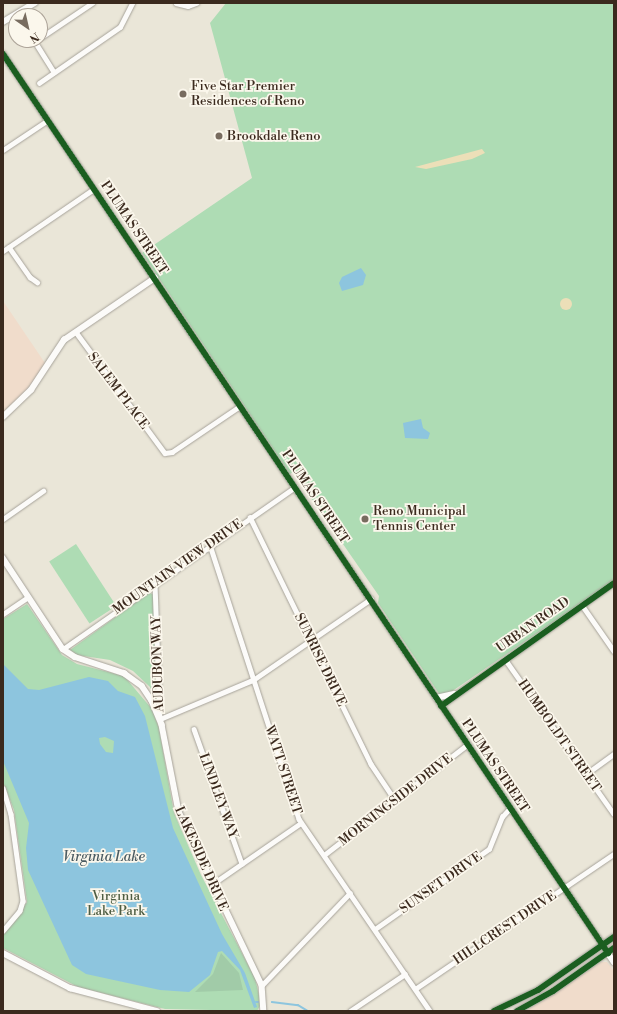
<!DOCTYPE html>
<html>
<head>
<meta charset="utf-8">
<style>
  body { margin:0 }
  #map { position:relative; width:617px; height:1014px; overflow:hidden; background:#eae6d8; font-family:"Libre Bodoni",serif }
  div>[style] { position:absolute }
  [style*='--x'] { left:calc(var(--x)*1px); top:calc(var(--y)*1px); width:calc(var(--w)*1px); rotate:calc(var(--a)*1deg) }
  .built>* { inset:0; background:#f0dccb }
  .green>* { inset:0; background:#aedcb4; transform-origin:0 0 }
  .forest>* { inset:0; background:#a1cba8 }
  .sand>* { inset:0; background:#ecdfb8 }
  .round { border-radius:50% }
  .water>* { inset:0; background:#8dc5de }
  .stream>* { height:1.5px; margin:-0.75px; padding:0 0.75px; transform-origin:0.75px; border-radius:0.75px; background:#8dc5de }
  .roads { filter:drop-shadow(0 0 1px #a7a39a) drop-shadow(0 0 1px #a7a39a) }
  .minor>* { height:4.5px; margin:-2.25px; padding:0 2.25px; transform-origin:2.25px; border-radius:2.25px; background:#fcfbf9 }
  .tertiary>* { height:5.5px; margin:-2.75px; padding:0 2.75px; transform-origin:2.75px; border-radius:2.75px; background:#fcfbf9 }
  .secondary>* { height:6px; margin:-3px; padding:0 3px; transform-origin:3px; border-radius:3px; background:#fcfbf9 }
  .cycleway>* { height:6px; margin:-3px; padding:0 3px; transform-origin:3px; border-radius:3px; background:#1b5e20 }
  .dots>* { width:11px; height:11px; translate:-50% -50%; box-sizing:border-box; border:2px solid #fbf7ec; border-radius:50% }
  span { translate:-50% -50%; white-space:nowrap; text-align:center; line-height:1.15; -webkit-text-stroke:3.5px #fbf7ec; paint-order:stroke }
  .poi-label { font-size:13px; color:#3b2a1e }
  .left { translate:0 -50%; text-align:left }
  .street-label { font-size:13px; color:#3b2a1e }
  .park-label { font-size:13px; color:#4e5d42 }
  .water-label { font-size:14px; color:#4a5b62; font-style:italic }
  .frame { position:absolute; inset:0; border:4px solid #3b2a1e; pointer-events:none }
  .north { position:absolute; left:8px; top:8px; width:40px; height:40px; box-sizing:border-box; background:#fbf7ec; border:1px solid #aea59a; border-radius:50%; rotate:146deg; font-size:11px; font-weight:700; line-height:16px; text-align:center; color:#3b2a1e }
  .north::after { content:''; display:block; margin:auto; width:14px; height:18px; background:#786c5f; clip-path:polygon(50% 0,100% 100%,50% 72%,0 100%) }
</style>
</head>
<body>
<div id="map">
  <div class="built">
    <i style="clip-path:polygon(3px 301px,47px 366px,40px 379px,3px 415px)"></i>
    <i style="clip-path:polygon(601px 962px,607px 962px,614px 971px,614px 1011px,526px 1011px)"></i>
  </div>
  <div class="green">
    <i style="clip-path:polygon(226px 3px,614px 3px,614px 581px,442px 698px,378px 603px,379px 596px,293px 472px,290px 474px,142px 253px,252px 178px,210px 23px)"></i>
    <i style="left:76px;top:544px;width:74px;height:32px;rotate:57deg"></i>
    <i style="clip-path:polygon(149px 593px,153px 594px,158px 706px,150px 687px,133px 671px,110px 660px,77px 655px,70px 650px)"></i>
    <i style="clip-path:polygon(27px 604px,62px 655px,77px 664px,124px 676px,152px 709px,159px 728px,174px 813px,201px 875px,255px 978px,261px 1004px,257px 1011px,165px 1009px,78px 987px,3px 948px,3px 935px,27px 902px,14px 810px,3px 782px,3px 619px)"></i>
  </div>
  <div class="forest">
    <i style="clip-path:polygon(221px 953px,239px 973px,243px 990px,195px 992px,213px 974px)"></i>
  </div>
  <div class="sand">
    <i style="clip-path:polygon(482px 149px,485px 153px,472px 159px,426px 169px,415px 167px)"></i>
    <i class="round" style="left:560px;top:298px;width:12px;height:12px"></i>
  </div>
  <div class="water">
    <i style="clip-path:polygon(361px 268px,366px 275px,363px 285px,342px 291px,339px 283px,342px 277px)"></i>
    <i style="clip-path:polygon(421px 419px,423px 428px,430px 433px,428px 439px,405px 438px,403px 423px)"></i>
    <i style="clip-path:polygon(evenodd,3px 664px,28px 689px,39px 690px,89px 677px,108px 681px,118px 691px,135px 697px,145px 716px,173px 828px,222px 934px,245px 973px,257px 1007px,254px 1008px,240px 970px,222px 951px,218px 952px,210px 975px,189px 992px,160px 990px,86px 974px,72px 965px,28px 870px,26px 848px,29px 823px,3px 761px,3px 664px,105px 737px,114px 741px,113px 753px,106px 752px,100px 744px,99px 738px,105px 737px)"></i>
  </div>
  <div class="stream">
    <i style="--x:256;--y:1002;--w:2;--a:0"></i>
    <i style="--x:272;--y:1002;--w:26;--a:7"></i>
    <i style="--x:298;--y:1005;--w:12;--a:31"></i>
  </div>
  <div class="roads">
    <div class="minor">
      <i style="--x:176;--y:3;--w:12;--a:14"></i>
      <i style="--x:188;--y:6;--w:9;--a:-21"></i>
      <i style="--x:40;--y:38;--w:63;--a:-33.9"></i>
      <i style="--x:34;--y:40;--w:38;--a:58"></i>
      <i style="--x:39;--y:83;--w:98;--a:-34.7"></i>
      <i style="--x:120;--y:27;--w:27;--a:-63"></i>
      <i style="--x:3;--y:150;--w:54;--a:-33.7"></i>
      <i style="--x:9;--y:247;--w:37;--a:55"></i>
      <i style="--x:30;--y:277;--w:9;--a:36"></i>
      <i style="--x:3;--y:251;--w:110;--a:-34.3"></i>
      <i style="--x:76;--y:332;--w:150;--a:53.7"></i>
      <i style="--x:165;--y:453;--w:7;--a:-8"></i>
      <i style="--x:172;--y:452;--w:82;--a:-34.1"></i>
      <i style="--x:250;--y:517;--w:275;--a:63.9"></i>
      <i style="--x:371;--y:764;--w:43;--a:56.3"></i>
      <i style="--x:3;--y:519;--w:49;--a:-35"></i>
      <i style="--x:210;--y:545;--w:288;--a:72"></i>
      <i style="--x:299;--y:819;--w:232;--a:55.7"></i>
      <i style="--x:155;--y:584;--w:135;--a:87.9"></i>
      <i style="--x:160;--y:719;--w:101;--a:-22.8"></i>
      <i style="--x:253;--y:680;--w:143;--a:-34.5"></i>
      <i style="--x:582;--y:605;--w:56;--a:55.2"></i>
      <i style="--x:3;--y:614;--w:30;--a:-34"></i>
      <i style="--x:63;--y:649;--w:283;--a:-34.9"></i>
      <i style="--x:505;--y:659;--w:189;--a:54.9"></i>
      <i style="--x:194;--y:729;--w:143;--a:70.4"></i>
      <i style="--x:586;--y:774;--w:34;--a:-36"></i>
      <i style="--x:3;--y:788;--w:27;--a:73"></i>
      <i style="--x:11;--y:814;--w:88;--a:82.1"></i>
      <i style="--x:23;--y:901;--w:10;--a:107"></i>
      <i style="--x:20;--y:911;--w:26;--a:130"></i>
      <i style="--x:324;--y:855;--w:180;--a:-37.6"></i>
      <i style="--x:211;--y:885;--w:109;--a:-34.6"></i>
      <i style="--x:375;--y:929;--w:139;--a:-35.1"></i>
      <i style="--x:489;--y:849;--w:35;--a:-68"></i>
      <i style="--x:502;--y:817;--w:12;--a:-48"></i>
      <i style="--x:262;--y:985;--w:127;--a:-46.3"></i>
      <i style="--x:415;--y:989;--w:240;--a:-34.2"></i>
      <i style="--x:350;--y:1011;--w:66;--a:-33.9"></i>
    </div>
    <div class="tertiary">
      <i style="--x:3;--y:22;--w:37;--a:-31"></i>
      <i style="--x:3;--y:417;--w:39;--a:-44"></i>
      <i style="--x:31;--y:390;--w:60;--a:-56.6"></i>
      <i style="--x:64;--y:340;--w:110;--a:-34.3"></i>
      <i style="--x:3;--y:558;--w:109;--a:56.6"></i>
      <i style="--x:63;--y:649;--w:14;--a:34"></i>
      <i style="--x:75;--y:657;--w:52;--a:18.1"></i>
      <i style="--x:124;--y:673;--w:22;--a:36"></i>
      <i style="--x:142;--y:686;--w:18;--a:56"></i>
      <i style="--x:152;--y:701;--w:26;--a:67"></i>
      <i style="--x:162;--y:725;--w:89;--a:78.9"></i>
      <i style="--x:179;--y:812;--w:192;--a:64.4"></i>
      <i style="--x:262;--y:985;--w:26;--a:86"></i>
      <i style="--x:436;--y:698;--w:18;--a:-13"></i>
      <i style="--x:441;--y:706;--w:212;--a:-35.4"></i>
      <i style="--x:3;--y:953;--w:76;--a:27.6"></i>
      <i style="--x:70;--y:988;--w:90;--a:14.8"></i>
      <i style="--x:608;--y:953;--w:11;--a:56"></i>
    </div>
    <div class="secondary">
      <i style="--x:3;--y:54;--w:1084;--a:56.06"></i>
      <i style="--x:494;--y:1011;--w:49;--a:-25.5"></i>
      <i style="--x:538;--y:990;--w:93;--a:-34.9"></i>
      <i style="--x:517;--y:1011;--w:41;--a:-29.1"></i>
      <i style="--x:553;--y:991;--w:75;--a:-35.2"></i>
    </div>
  </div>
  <div class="cycleway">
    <i style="--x:3;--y:54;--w:1084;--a:56.06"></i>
    <i style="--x:441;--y:706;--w:212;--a:-35.4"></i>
    <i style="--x:494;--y:1011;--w:49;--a:-25.5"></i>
    <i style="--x:538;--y:990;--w:93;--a:-34.9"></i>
    <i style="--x:517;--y:1011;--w:41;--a:-29.1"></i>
    <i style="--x:553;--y:991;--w:75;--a:-35.2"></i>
  </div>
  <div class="dots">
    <i style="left:183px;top:94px;background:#786c5f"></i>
    <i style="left:219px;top:136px;background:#786c5f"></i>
    <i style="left:365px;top:519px;background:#786c5f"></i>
  </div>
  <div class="poi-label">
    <span class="left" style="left:191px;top:94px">Five Star Premier<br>Residences of Reno</span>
    <span class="left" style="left:227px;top:136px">Brookdale Reno</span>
    <span class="left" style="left:373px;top:519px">Reno Municipal<br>Tennis Center</span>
  </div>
  <div class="street-label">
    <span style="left:134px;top:228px;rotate:56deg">PLUMAS STREET</span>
    <span style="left:118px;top:391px;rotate:53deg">SALEM PLACE</span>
    <span style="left:315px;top:497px;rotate:56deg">PLUMAS STREET</span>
    <span style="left:178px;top:567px;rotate:-35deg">MOUNTAIN VIEW DRIVE</span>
    <span style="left:533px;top:625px;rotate:-35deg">URBAN ROAD</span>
    <span style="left:320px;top:660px;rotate:64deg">SUNRISE DRIVE</span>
    <span style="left:158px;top:664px;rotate:-92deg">AUDUBON WAY</span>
    <span style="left:559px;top:736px;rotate:55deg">HUMBOLDT STREET</span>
    <span style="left:495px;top:766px;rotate:56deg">PLUMAS STREET</span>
    <span style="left:283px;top:770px;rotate:72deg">WATT STREET</span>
    <span style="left:218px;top:796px;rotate:70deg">LINDLEY WAY</span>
    <span style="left:396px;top:800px;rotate:-38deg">MORNINGSIDE DRIVE</span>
    <span style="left:201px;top:859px;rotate:66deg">LAKESIDE DRIVE</span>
    <span style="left:441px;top:883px;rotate:-35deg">SUNSET DRIVE</span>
    <span style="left:505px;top:928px;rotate:-34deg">HILLCREST DRIVE</span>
  </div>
  <div class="park-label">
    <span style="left:116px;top:904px">Virginia<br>Lake Park</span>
  </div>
  <div class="water-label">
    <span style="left:104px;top:857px">Virginia Lake</span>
  </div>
  <div class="frame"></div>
  <div class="north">N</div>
</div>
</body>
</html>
